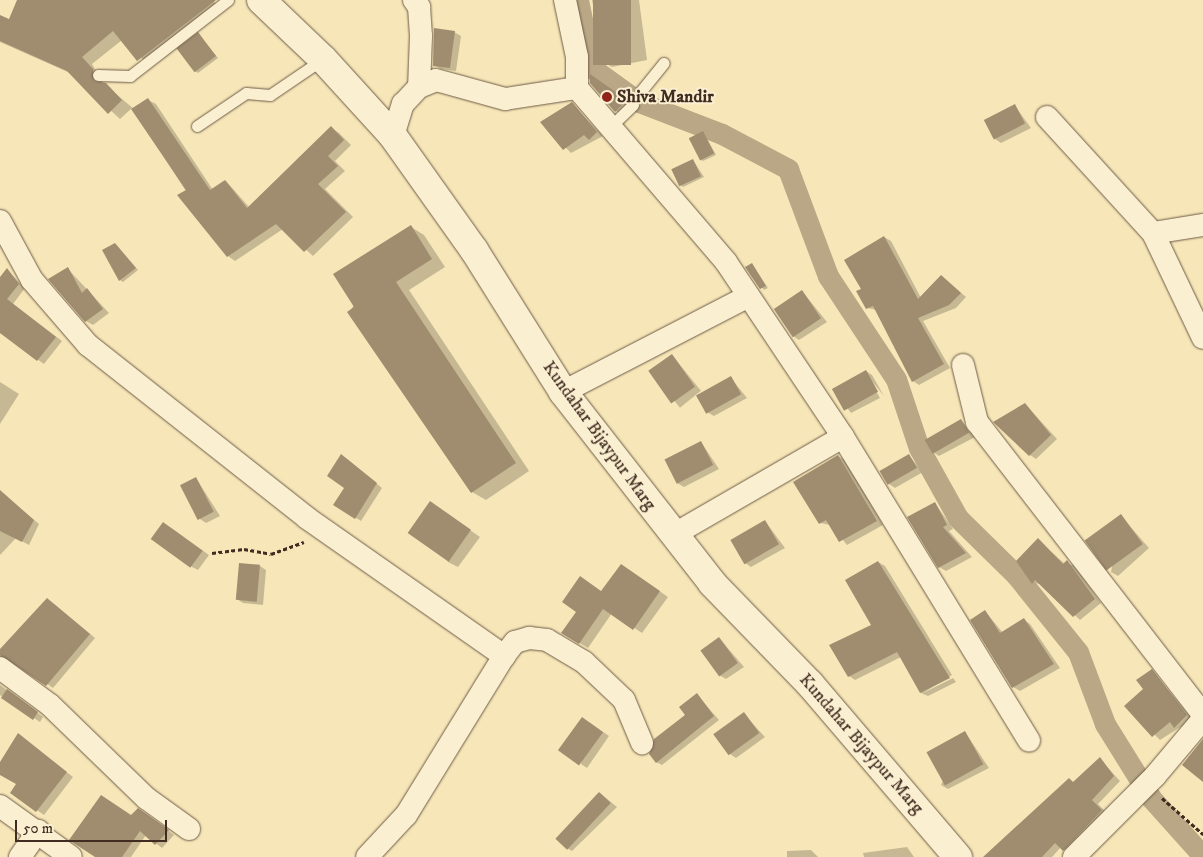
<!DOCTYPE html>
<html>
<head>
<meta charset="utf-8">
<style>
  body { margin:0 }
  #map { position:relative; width:1203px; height:857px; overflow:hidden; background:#f7e7b8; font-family:"IM FELL DW Pica",serif }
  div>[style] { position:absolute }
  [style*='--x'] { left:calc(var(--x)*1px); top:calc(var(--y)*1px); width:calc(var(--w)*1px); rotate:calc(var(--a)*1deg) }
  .shadow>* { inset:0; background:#0003; transform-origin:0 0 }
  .canal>* { height:21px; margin:-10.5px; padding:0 10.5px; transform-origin:10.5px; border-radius:10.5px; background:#b9a785 }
  .building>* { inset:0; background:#a08d70; transform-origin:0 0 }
  .path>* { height:3px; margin-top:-1.5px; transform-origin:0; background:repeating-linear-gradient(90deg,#412c21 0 4px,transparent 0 6.5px) }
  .roads { filter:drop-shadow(0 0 1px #6e5b47) drop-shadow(0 0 1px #6e5b47) }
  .lane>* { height:11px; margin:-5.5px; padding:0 5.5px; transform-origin:5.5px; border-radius:5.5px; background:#faefd1 }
  .street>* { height:22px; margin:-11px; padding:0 11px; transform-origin:11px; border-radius:11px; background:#faefd1 }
  .secondary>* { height:28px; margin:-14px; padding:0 14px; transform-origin:14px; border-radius:14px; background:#faefd1 }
  .dots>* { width:14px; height:14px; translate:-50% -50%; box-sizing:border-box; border:2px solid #faefd1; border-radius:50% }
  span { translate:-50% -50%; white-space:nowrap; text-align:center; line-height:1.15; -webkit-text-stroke:4px #faefd1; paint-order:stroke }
  .poi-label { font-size:18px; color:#412c21; font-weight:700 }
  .left { translate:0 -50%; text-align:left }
  .street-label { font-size:18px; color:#412c21 }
  .scale { position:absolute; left:15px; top:820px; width:152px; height:22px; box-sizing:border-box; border:2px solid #412c21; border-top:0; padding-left:6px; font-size:15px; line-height:18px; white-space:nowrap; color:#412c21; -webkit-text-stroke:4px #faefd1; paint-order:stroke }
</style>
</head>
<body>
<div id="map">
  <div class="shadow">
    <i style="clip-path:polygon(19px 0,213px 0,221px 11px,150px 66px,122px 40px,92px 64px,104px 84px,134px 109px,148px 100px,156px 104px,213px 190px,226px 181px,249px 207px,331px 128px,339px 133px,351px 145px,335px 161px,345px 171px,325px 189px,353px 217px,313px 256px,283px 229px,235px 261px,228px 256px,132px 108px,120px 119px,70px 73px,0 42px,0 17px,10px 21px)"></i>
    <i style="clip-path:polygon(592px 0,639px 0,647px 60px,612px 67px,605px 63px)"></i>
    <i style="clip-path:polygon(454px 32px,461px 36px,456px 71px,441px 69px,434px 65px)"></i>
    <i style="clip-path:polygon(198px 34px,218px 58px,198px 73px,195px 71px)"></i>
    <i style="clip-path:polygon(597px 79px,633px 105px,622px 115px,616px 111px)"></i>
    <i style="clip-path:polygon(572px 104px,603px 136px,571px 153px,542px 123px)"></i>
    <i style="clip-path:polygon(1015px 106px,1031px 128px,1001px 143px,995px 139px)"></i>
    <i style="clip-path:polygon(703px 132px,716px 155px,703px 161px,700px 159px)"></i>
    <i style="clip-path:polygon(693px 160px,704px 177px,683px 187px,680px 185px)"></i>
    <i style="clip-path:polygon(411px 227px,424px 235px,445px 267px,409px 290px,529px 471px,486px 500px,472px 492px,349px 312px)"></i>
    <i style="clip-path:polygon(884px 237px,891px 241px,921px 298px,942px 276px,966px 297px,956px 308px,923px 321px,950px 368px,919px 385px,913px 381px,877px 310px,867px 308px,862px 289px)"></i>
    <i style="clip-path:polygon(115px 244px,138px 270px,123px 282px,120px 280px)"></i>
    <i style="clip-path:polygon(752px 264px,768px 288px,764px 290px,747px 267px)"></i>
    <i style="clip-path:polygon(68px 269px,109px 313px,93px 325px,86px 321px)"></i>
    <i style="clip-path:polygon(7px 270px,25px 288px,13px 304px,62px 341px,44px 364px,0 333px,0 279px)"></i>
    <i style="clip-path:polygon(802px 291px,827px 322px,799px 340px,793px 336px)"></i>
    <i style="left:672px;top:355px;width:46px;height:27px;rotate:51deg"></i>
    <i style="clip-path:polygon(866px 371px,872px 375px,884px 396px,867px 375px,880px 398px,851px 413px,833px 389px)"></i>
    <i style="clip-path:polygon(731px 378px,747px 398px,714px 416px,707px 412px)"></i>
    <i style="clip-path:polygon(0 382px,19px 394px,0 424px)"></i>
    <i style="clip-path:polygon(1025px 404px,1057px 439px,1036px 459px,1030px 455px)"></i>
    <i style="clip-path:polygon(961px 420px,975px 437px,939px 456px,933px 452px)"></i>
    <i style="clip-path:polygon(701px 442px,719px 469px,684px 487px,677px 483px)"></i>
    <i style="clip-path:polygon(838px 456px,845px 460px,883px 525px,847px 545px,831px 525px,820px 523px)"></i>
    <i style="clip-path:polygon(909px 456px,923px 472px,895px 488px,889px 484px)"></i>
    <i style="clip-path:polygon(347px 459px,382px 488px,361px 521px,335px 505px,346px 487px)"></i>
    <i style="clip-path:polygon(196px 478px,220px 516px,206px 523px,200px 519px)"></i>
    <i style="clip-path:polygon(0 492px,39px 524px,29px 545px,16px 538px,0 555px)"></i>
    <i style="clip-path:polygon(431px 503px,480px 537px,458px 567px,448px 562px)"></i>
    <i style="clip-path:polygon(935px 503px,953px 529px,949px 531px,972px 557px,946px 571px,939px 567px)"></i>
    <i style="clip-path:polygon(1121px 516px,1149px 548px,1118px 576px,1111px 572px)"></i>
    <i style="clip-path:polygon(765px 521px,785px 548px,751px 567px,745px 563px)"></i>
    <i style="clip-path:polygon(170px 527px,209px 555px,198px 570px,192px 567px)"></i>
    <i style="clip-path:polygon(1038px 540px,1065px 564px,1074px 565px,1101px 603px,1080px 620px,1041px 584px,1033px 583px)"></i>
    <i style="clip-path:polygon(878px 562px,885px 566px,952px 675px,923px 693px,953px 678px,956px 682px,928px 696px,921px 693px,901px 657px,855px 680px,849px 676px,872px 626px)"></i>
    <i style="clip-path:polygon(260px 566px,266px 570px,263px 605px,243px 603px,237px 599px)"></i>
    <i style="clip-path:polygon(629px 570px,668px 597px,642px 633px,612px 613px,588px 648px,563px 633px,578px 612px)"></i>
    <i style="clip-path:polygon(54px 604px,95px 638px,53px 688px,14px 660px,0 658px,0 652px)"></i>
    <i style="clip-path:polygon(985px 611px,1003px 633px,1024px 620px,1030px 624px,1060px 668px,1020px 691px,1013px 687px)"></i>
    <i style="clip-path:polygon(720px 639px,744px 667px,726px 679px,719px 675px)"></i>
    <i style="clip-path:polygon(1152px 671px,1193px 719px,1160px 740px,1126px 706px,1145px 689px)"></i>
    <i style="clip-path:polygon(0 685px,43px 717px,40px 722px,0 695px)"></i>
    <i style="clip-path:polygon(697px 695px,719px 720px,662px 765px,656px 762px)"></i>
    <i style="clip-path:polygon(744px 714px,765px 737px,736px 758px,730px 754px)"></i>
    <i style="clip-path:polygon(589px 722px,609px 736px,587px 768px,581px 764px)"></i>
    <i style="clip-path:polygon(965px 732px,989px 768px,948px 789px,941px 785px)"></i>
    <i style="clip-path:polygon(19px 735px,73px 777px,44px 815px,11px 792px,17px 784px,0 773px,0 765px)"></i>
    <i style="clip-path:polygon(1100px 759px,1120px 781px,1098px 804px,1108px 814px,1070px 854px,1061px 847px,1052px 857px,1000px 857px,1069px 780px,1075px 783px)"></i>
    <i style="clip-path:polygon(600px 793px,617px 807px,572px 851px,565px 847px)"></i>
    <i style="clip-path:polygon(144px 813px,174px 835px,162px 848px,146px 835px,131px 857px,98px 857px,132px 816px)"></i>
    <i style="clip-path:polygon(907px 847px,914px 857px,864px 857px,863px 853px)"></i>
    <i style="clip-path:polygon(811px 850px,818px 857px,787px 857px,787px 851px)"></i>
  </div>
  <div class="canal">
    <i style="--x:578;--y:0;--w:69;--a:78.4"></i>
    <i style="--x:592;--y:68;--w:58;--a:35.9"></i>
    <i style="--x:639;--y:102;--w:89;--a:21.1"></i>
    <i style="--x:722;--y:134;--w:75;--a:27.9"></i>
    <i style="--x:788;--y:169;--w:114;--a:69.5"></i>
    <i style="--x:828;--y:276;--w:123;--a:56.6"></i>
    <i style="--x:896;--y:379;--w:73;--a:71.6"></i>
    <i style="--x:919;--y:448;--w:80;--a:60.9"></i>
    <i style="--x:958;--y:518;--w:81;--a:44.5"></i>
    <i style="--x:1016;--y:575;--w:99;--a:51.2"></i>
    <i style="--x:1078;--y:652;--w:77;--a:69.4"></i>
    <i style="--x:1105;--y:724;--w:87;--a:58.1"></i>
    <i style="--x:1151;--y:798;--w:78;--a:48.1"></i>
  </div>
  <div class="building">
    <i style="clip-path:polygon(17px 0,216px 0,137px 61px,113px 31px,82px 57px,93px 69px,94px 81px,106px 83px,122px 100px,108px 114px,67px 71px,0 41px,0 15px,9px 19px)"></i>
    <i style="left:593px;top:0;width:38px;height:65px"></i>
    <i style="clip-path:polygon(434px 28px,455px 31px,450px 68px,433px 66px)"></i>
    <i style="left:198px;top:32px;width:30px;height:27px;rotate:53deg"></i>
    <i style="clip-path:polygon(590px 74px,627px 100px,615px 112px,590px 83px)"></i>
    <i style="clip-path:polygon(148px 98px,210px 190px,225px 180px,247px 208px,331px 126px,344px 140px,328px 156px,338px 166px,318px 184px,346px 212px,304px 252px,276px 224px,227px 257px,177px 195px,186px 190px,131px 109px)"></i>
    <i style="clip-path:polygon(572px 102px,597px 132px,589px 140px,584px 135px,563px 150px,540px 122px)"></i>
    <i style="left:1015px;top:104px;width:22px;height:35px;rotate:63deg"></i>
    <i style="left:703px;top:131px;width:25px;height:16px;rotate:63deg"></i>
    <i style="left:693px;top:159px;width:19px;height:24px;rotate:65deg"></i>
    <i style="clip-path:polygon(411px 225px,432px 259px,396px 282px,516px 463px,471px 493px,347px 312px,354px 307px,333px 274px)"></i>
    <i style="clip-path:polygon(884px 236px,918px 299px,941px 275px,961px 293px,949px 305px,918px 318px,944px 364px,912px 382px,873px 306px,866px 309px,856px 291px,861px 289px,844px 260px)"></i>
    <i style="clip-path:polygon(115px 243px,136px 268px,119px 281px,102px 250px)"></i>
    <i style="clip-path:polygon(752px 263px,766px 286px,760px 289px,745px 267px)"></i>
    <i style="clip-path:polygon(68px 267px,82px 293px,87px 288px,103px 309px,85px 322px,48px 279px)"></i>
    <i style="clip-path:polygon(7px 268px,19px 284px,7px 299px,56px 337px,37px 361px,0 333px,0 277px)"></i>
    <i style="left:802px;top:290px;width:34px;height:34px;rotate:56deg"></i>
    <i style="left:672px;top:354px;width:40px;height:29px;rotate:55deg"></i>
    <i style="left:866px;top:370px;width:25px;height:39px;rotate:61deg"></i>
    <i style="left:731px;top:376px;width:21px;height:40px;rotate:61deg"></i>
    <i style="clip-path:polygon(1025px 403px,1051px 435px,1029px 456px,993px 422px)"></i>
    <i style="left:961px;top:419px;width:16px;height:42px;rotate:60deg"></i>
    <i style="left:701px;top:441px;width:27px;height:41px;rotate:63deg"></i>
    <i style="clip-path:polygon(341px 454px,377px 483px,355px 519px,333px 505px,344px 488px,327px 476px)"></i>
    <i style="left:909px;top:454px;width:16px;height:34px;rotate:60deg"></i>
    <i style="clip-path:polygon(838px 455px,877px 521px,839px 542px,826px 520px,819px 524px,793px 482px)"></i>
    <i style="left:196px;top:477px;width:39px;height:18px;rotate:63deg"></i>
    <i style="clip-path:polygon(0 490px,34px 520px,22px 542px,0 531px)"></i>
    <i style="left:430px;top:501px;width:50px;height:39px;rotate:35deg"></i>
    <i style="clip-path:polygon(935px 502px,947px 525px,943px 527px,966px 553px,938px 568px,907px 517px)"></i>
    <i style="left:1121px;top:514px;width:37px;height:45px;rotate:54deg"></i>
    <i style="left:765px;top:520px;width:28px;height:40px;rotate:60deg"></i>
    <i style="left:163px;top:522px;width:49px;height:21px;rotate:36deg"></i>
    <i style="clip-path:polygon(1038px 538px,1063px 564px,1067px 560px,1095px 599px,1073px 617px,1035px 580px,1032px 584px,1016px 561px)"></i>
    <i style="clip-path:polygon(878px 561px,950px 678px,920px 693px,897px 652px,848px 677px,829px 645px,871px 625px,845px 580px)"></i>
    <i style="left:239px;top:563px;width:21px;height:37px;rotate:5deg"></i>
    <i style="clip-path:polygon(621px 564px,660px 591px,633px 630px,603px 609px,579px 644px,561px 633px,576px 612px,562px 602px,580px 576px,601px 591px)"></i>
    <i style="clip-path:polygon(47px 598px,90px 634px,46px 686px,0 655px,0 649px)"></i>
    <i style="clip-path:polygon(985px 610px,1000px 633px,1024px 618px,1054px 664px,1012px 688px,970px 620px)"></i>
    <i style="left:719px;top:637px;width:32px;height:23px;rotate:54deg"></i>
    <i style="clip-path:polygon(1152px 669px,1187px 715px,1174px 728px,1170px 722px,1152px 737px,1124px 706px,1143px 689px,1136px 680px)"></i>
    <i style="clip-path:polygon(7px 689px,38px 712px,33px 720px,1px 698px)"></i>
    <i style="clip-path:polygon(697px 693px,714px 716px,656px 763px,649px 754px,654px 739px,685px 715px,679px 707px)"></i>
    <i style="left:744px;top:712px;width:26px;height:38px;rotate:54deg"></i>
    <i style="left:582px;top:717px;width:26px;height:41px;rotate:36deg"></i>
    <i style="left:965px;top:731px;width:38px;height:44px;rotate:61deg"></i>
    <i style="clip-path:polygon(18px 733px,67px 772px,36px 812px,10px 793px,16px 784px,0 775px,0 762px)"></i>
    <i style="clip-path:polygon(1203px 739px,1203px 782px,1182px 765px)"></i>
    <i style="clip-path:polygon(1100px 757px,1114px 776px,1092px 800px,1102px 810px,1063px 851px,1055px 843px,1042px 857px,983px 857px,1069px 778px,1073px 782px)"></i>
    <i style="left:599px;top:792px;width:16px;height:64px;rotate:43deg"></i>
    <i style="clip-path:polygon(101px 795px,131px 815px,138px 808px,169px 830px,155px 845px,140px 831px,122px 857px,95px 857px,69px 840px)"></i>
  </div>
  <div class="path">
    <i style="--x:212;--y:553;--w:32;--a:-7"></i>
    <i style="--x:244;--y:549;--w:27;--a:10"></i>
    <i style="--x:271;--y:554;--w:35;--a:-20"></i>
    <i style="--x:1162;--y:798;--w:55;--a:41.3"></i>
  </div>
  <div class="roads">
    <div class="lane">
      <i style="--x:98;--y:75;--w:32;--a:2"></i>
      <i style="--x:130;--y:76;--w:124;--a:-37.8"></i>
      <i style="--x:641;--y:91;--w:36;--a:-51"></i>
      <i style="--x:197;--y:126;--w:59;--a:-34"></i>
      <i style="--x:246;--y:93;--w:24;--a:5"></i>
      <i style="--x:270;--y:95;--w:64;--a:-34.2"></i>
      <i style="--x:610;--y:127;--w:32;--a:-44"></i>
    </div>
    <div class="street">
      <i style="--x:414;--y:0;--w:9;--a:54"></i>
      <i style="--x:419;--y:7;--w:29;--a:86"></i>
      <i style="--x:421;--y:36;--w:51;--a:92.2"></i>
      <i style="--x:565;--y:0;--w:58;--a:78.1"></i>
      <i style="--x:577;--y:57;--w:31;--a:90"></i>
      <i style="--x:577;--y:88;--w:229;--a:49.4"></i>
      <i style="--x:726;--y:262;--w:211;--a:56.2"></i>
      <i style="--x:843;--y:437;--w:356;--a:58.5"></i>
      <i style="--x:1047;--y:117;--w:157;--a:47.6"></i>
      <i style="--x:1153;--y:233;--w:116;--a:64.5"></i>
      <i style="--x:393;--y:136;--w:34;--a:-73"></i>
      <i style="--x:403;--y:104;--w:23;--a:-47"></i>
      <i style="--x:419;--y:87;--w:18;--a:-22"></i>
      <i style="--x:436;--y:80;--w:72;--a:15.4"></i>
      <i style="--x:505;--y:99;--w:73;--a:-8.7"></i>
      <i style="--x:0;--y:221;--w:67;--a:61.5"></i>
      <i style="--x:32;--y:280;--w:86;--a:49.3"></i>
      <i style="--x:88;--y:345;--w:279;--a:38.3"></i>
      <i style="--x:307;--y:518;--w:241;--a:35"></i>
      <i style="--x:504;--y:656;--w:187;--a:121.6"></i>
      <i style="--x:406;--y:815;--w:57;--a:132.9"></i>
      <i style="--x:1153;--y:233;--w:51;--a:-9.1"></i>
      <i style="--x:963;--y:365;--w:59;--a:76.2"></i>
      <i style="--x:977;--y:422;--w:369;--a:52.3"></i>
      <i style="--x:563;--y:392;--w:207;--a:-27.3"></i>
      <i style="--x:673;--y:535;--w:196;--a:-30"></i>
      <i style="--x:504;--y:656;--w:18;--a:-52"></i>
      <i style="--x:515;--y:642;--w:15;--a:-16"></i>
      <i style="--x:529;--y:638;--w:18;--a:6"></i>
      <i style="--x:547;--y:640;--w:43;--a:30.7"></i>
      <i style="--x:584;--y:662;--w:55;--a:43.5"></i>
      <i style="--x:624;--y:700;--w:47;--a:67.3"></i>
      <i style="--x:0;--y:668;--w:62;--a:36.5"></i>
      <i style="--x:50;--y:705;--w:134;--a:44.1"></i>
      <i style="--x:146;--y:798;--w:53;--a:35.8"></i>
      <i style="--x:0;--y:806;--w:87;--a:35.7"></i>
      <i style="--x:20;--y:857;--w:32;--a:-55"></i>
      <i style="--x:1074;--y:857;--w:115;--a:-45"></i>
      <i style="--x:1155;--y:776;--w:75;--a:-49.9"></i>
    </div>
    <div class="secondary">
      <i style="--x:261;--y:0;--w:86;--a:43.6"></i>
      <i style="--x:323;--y:59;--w:104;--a:47.7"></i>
      <i style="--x:393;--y:136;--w:140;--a:54.6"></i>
      <i style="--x:474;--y:250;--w:168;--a:57.9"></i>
      <i style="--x:563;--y:392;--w:242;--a:52"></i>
      <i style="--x:712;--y:583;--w:141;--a:45.9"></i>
      <i style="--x:810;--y:684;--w:228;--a:49.5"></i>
    </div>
  </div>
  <div class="dots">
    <i style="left:607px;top:97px;background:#8f2418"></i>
  </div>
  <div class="poi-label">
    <span class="left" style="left:617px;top:97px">Shiva Mandir</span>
  </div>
  <div class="street-label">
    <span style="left:599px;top:436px;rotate:54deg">Kundahar Bijaypur Marg</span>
    <span style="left:861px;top:744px;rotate:49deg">Kundahar Bijaypur Marg</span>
  </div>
  <div class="scale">50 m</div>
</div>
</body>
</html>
